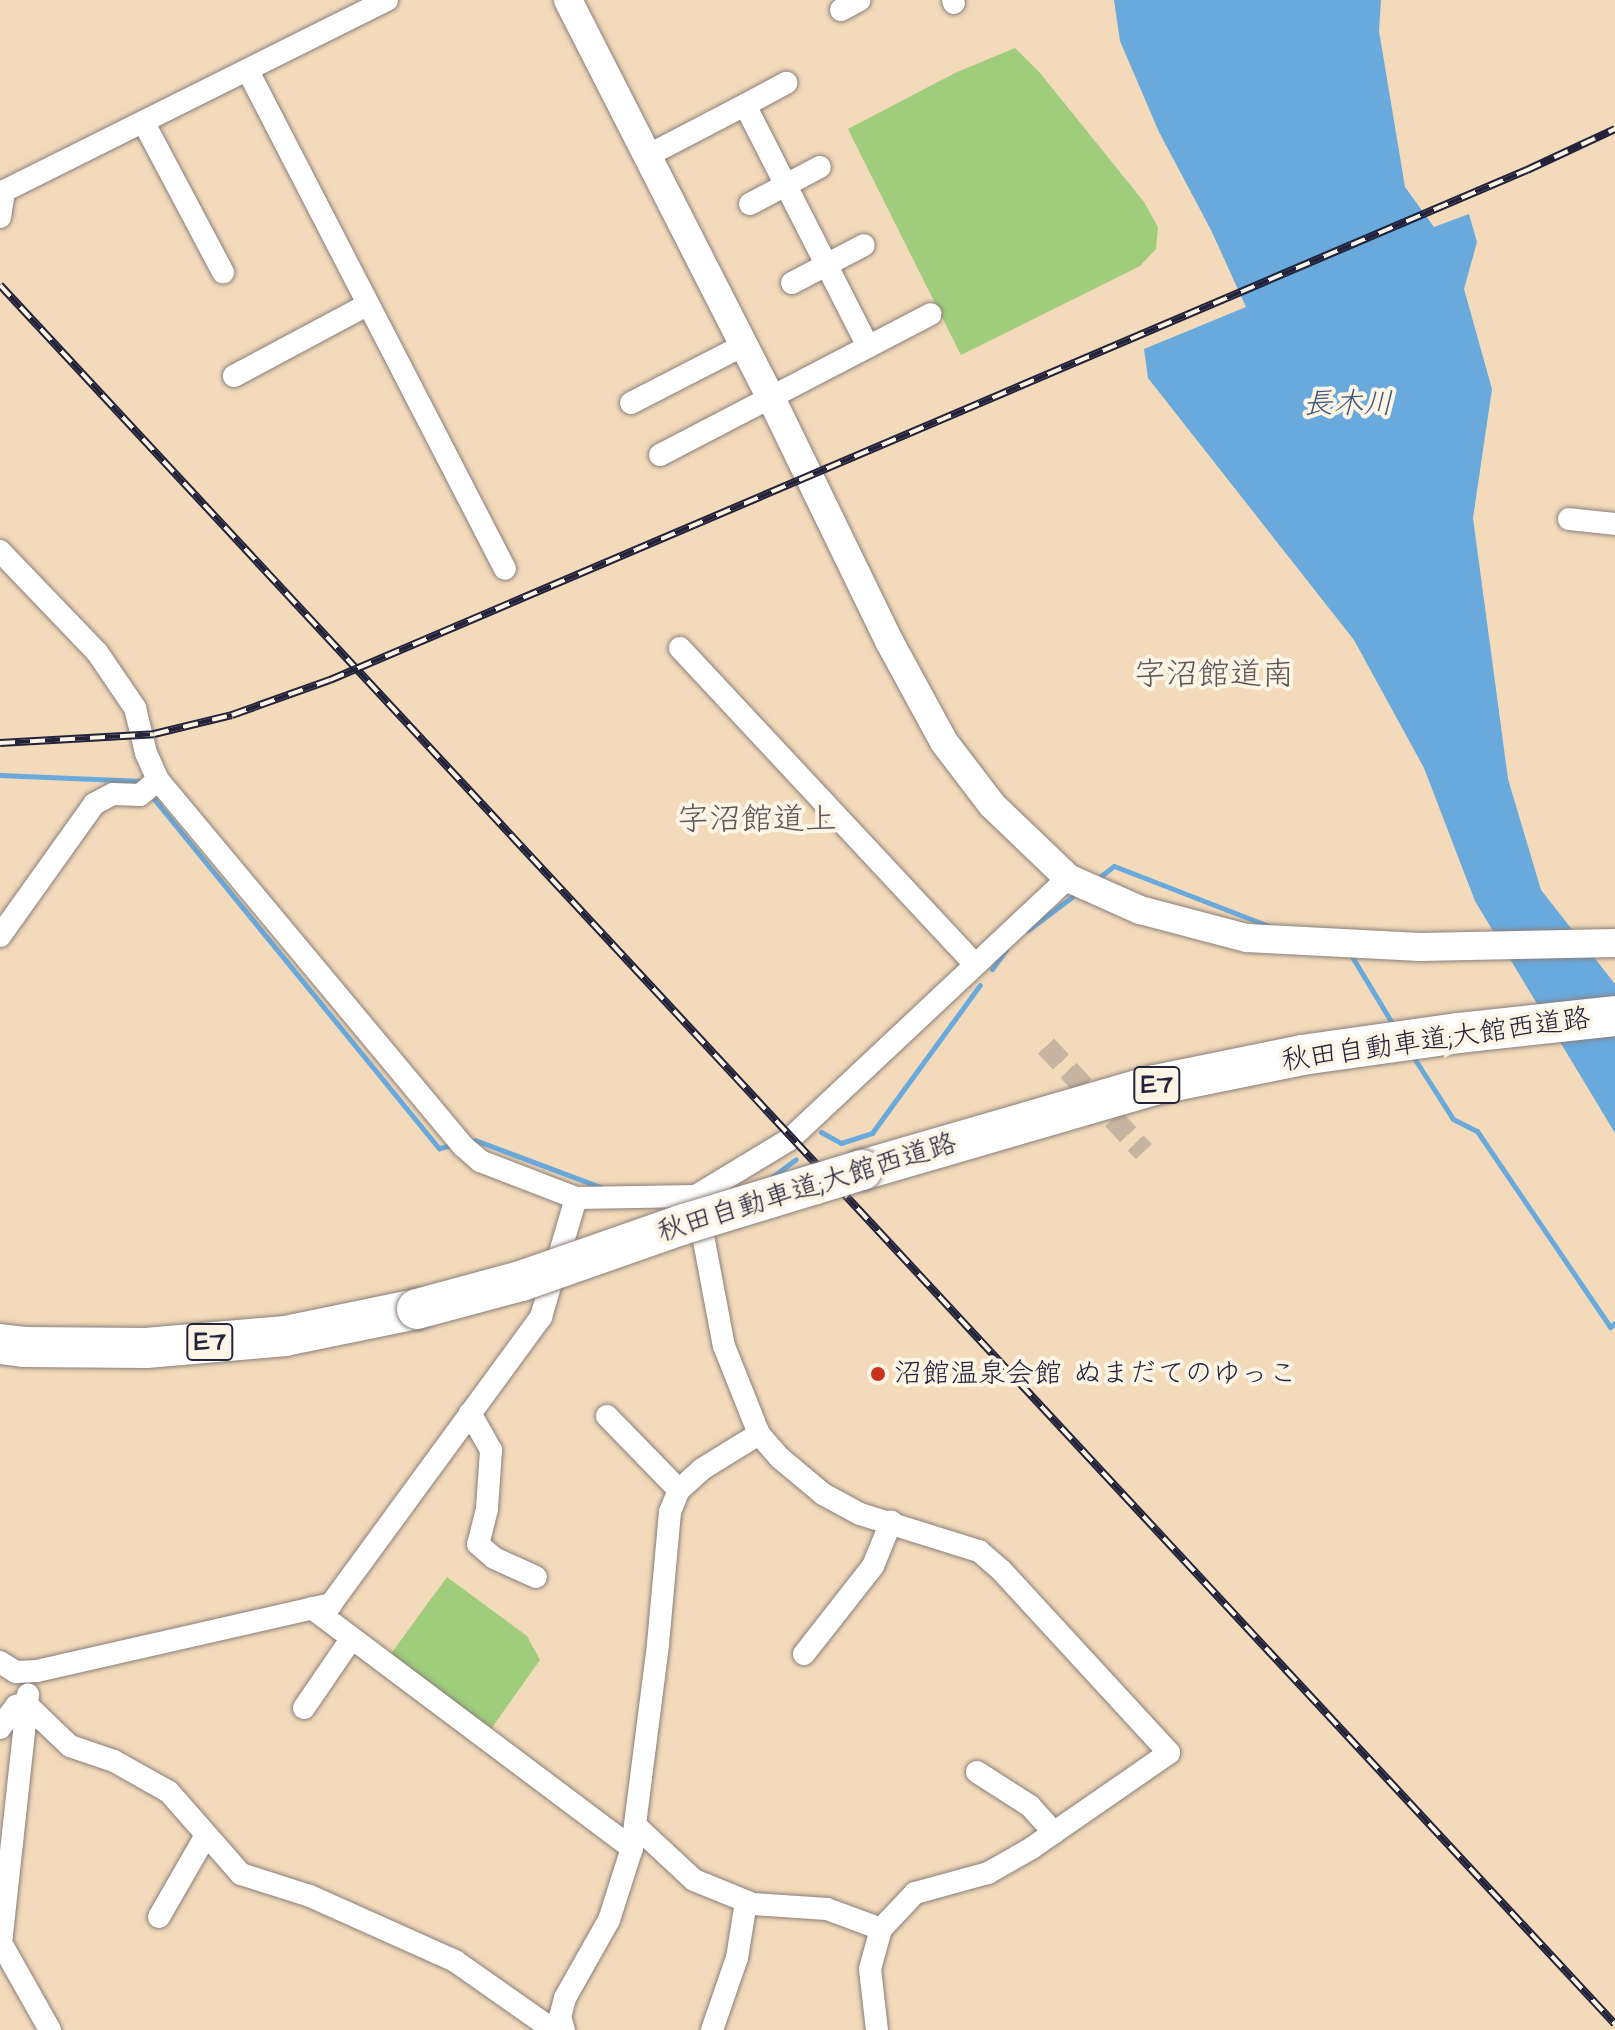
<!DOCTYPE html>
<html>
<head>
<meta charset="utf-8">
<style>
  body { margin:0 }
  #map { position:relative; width:1615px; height:2030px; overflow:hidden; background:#f2daba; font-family:"Architects Daughter","Klee One",sans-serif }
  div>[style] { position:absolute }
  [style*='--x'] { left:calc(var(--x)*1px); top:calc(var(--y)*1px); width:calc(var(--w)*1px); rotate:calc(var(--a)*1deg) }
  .green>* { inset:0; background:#9fcd7b }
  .water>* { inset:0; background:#69a9dc }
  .stream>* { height:5px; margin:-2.5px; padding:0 2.5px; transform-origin:2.5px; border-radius:2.5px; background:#69a9dc }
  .minor-tunnel>* { height:22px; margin-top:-11px; transform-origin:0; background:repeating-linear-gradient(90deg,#c8b5a1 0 22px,transparent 0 33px) }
  .roads { filter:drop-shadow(0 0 2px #8a7e7a) drop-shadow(0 0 2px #8a7e7a) }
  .minor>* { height:22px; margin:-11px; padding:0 11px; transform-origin:11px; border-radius:11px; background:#fff }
  .tertiary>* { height:28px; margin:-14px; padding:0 14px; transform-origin:14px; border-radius:14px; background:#fff }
  .motorway>* { height:40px; margin:-20px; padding:0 20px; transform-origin:20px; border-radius:20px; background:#fff }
  .rail>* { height:8px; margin-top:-4px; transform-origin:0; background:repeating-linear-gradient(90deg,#fcf5e5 0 15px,#22223b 0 30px); box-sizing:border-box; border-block:2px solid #22223b }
  .bridges { filter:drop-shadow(0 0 2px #8a7e7a) drop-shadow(0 0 2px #8a7e7a) }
  .motorway-bridge>* { height:40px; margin:-20px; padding:0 20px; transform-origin:20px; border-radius:20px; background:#fff }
  .dots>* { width:22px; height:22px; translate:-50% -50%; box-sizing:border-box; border:4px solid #fcf5e5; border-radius:50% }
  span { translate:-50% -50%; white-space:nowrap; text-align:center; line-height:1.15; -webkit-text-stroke:8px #fcf5e5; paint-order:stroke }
  .shield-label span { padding:2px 6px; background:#fcf5e5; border:2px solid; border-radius:6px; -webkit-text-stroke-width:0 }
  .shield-label { font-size:26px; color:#22223b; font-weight:700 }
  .street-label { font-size:28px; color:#22223b }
  .poi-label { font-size:28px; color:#22223b }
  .left { translate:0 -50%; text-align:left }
  .water-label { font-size:30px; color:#3e587b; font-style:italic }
  .quarter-label { font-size:32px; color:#625357 }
</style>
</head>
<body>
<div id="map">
  <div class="green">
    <i style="clip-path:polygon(1015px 48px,1040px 73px,1144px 202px,1158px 227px,1156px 249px,1140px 266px,961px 355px,848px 129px,955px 73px)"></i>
    <i style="clip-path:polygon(447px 1577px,527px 1636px,540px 1660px,491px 1729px,390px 1655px)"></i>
  </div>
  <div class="water">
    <i style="clip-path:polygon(1114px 0,1381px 0,1379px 31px,1405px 187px,1434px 227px,1469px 214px,1477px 242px,1464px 289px,1492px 389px,1473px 518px,1508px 779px,1541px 890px,1615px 984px,1615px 1133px,1475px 901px,1424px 768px,1354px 640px,1148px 378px,1144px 349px,1246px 307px,1211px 230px,1159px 132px,1120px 41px)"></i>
  </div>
  <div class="stream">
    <i style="--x:0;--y:775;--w:142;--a:2.4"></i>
    <i style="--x:154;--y:799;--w:451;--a:50.8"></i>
    <i style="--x:439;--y:1148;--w:9;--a:-13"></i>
    <i style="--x:1101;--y:876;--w:16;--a:-38"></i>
    <i style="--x:1114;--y:866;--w:172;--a:21.2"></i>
    <i style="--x:1028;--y:930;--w:55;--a:-36.9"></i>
    <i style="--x:1351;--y:955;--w:79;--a:58.9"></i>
    <i style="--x:992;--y:969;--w:24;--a:-54"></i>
    <i style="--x:1414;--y:1058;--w:72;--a:57.4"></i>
    <i style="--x:1453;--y:1119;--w:27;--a:27"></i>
    <i style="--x:1477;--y:1131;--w:237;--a:55.8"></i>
    <i style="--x:1610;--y:1327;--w:6;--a:-39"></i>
    <i style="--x:821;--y:1132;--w:23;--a:29"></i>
    <i style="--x:841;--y:1143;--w:33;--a:-18"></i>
    <i style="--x:872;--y:1133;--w:183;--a:-53.9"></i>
    <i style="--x:475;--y:1140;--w:137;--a:20.6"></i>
    <i style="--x:771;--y:1178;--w:31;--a:-37"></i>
  </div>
  <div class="minor-tunnel">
    <i style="--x:1046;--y:1046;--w:144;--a:47.2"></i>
  </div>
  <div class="roads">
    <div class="minor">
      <i style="--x:953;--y:0;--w:3;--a:72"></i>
      <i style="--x:841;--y:10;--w:21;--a:-28"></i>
      <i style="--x:248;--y:71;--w:560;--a:62.7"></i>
      <i style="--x:745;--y:105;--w:47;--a:-28.2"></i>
      <i style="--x:144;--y:123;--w:169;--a:62.1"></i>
      <i style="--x:645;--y:157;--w:113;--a:-27.5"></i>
      <i style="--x:745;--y:105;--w:271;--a:63"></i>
      <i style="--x:4;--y:191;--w:428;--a:-26.5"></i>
      <i style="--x:750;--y:204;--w:79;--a:-27.9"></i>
      <i style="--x:0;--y:217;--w:26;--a:-81"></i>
      <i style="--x:792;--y:283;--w:81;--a:-27.8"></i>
      <i style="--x:234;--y:376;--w:151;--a:-28.1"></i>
      <i style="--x:631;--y:403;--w:127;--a:-27.2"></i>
      <i style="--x:660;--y:455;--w:305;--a:-27.5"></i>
      <i style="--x:1569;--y:519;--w:46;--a:6.2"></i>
      <i style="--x:0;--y:551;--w:140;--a:46.2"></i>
      <i style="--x:97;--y:652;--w:68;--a:55.8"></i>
      <i style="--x:135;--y:708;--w:46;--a:76.3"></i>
      <i style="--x:146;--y:753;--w:30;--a:66"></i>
      <i style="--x:158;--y:780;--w:476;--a:50.2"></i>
      <i style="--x:463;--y:1146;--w:23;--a:41"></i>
      <i style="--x:480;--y:1161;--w:103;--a:21.1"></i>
      <i style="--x:576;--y:1198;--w:120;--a:-1"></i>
      <i style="--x:696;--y:1196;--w:110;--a:-31.2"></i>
      <i style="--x:790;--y:1139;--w:381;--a:-43.2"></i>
      <i style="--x:680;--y:648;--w:431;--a:47"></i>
      <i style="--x:0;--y:936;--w:162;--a:-54.5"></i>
      <i style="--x:94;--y:804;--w:21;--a:-28"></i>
      <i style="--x:113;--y:794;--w:27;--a:2"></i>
      <i style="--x:140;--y:795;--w:23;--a:-40"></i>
      <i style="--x:698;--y:1209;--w:139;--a:79.3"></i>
      <i style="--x:724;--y:1346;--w:95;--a:68.3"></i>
      <i style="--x:759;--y:1434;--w:32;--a:49"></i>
      <i style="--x:780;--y:1458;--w:56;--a:39.9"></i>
      <i style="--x:823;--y:1494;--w:42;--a:28.4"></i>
      <i style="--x:860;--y:1514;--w:125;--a:17.3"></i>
      <i style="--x:979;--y:1551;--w:29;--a:41"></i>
      <i style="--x:1001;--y:1570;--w:248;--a:47.4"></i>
      <i style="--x:1169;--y:1753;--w:167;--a:145.3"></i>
      <i style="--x:1032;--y:1848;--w:51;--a:150.4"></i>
      <i style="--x:988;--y:1873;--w:76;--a:164.7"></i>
      <i style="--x:915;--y:1893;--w:50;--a:133.4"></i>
      <i style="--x:881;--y:1929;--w:41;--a:105.4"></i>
      <i style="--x:870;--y:1969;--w:61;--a:83.5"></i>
      <i style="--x:470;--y:1413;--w:43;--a:60.4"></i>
      <i style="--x:491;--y:1450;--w:59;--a:93.9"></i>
      <i style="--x:487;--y:1509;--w:36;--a:104"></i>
      <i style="--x:478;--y:1544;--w:21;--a:41"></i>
      <i style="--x:494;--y:1558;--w:46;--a:24.3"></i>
      <i style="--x:607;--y:1416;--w:103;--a:45.8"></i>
      <i style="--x:312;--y:1608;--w:400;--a:36.9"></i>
      <i style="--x:804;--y:1654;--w:112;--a:-51.9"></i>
      <i style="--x:873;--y:1566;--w:48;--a:-67.8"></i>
      <i style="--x:0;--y:1662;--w:19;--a:32"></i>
      <i style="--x:16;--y:1672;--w:21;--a:-3"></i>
      <i style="--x:37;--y:1671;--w:302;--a:-12.8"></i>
      <i style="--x:331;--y:1604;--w:356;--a:-53.8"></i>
      <i style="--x:541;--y:1317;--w:124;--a:-73.6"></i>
      <i style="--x:25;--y:1703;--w:62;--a:43.7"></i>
      <i style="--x:70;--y:1746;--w:46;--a:18.8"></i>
      <i style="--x:114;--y:1761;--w:63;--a:29.4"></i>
      <i style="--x:169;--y:1792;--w:109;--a:48.7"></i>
      <i style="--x:241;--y:1874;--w:72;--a:17.7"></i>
      <i style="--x:310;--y:1896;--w:159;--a:24.1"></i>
      <i style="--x:455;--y:1961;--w:120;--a:35.1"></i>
      <i style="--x:304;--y:1708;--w:83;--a:-55.7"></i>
      <i style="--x:0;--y:1728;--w:27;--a:-54"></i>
      <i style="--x:16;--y:1706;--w:9;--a:-18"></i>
      <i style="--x:977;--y:1772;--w:63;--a:32.7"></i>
      <i style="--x:1030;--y:1806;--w:36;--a:48"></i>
      <i style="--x:636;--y:1826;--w:79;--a:43"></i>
      <i style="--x:694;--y:1880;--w:64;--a:22.1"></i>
      <i style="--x:753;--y:1904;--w:74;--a:3.9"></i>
      <i style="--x:827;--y:1909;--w:58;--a:20.3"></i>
      <i style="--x:159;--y:1917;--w:92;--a:-60.1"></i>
      <i style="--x:1;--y:1943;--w:100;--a:60.6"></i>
      <i style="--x:0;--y:1953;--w:260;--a:-83.8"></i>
      <i style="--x:564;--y:2030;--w:14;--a:-107"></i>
      <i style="--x:560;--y:2017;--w:20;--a:-75"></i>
      <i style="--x:565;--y:1998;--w:90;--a:-60.6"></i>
      <i style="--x:609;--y:1920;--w:76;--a:-72.3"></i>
      <i style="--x:632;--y:1848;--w:206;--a:-82.7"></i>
      <i style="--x:658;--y:1644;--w:133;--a:-84.8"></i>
      <i style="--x:670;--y:1512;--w:24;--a:-68"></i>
      <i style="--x:679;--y:1490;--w:31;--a:-42"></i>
      <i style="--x:702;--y:1469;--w:67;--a:-31.6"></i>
      <i style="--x:712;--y:2030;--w:76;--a:-70.9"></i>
      <i style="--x:737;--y:1958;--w:57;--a:-80.9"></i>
    </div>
    <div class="tertiary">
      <i style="--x:568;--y:0;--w:447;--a:63"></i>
      <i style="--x:771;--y:398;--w:270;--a:64.1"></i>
      <i style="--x:889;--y:641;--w:115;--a:61.4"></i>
      <i style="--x:944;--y:742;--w:79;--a:52.7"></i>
      <i style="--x:992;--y:805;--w:105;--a:43.8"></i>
      <i style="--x:1068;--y:878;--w:79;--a:24"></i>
      <i style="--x:1140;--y:910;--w:111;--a:14.7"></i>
      <i style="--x:1247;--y:938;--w:173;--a:3"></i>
      <i style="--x:1420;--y:947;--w:195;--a:-1.2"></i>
    </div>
    <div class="motorway">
      <i style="--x:862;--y:1170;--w:305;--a:-16.2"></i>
      <i style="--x:1155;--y:1085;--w:150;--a:-11.5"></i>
      <i style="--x:1302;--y:1055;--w:159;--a:-8"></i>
      <i style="--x:1459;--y:1033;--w:157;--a:-6.2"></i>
      <i style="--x:0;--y:1344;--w:24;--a:7"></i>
      <i style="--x:24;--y:1347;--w:122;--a:0.5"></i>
      <i style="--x:146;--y:1348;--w:140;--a:-4.9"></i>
      <i style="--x:285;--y:1336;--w:135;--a:-11.6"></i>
    </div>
  </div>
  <div class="rail">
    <i style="--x:0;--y:285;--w:2373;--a:47.12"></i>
    <i style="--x:0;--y:743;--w:154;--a:-3.3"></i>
    <i style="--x:154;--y:734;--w:80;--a:-13.7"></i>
    <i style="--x:232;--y:715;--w:104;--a:-19.7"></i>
    <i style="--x:330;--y:680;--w:1301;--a:-23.08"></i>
    <i style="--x:1527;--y:170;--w:97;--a:-25"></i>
  </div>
  <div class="bridges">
    <div class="motorway-bridge">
      <i style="--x:417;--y:1309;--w:108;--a:-15.1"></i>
      <i style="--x:521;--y:1281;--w:173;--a:-19.3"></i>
      <i style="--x:684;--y:1224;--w:186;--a:-16.9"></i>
    </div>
  </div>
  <div class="dots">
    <i style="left:878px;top:1374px;background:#c8321e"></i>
  </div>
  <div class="shield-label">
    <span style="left:1157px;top:1085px">E7</span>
    <span style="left:210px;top:1342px">E7</span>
  </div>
  <div class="street-label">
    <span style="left:1436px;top:1040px;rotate:-8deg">秋田自動車道;大館西道路</span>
    <span style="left:807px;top:1188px;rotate:-17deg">秋田自動車道;大館西道路</span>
  </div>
  <div class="poi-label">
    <span class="left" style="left:894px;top:1374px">沼館温泉会館 ぬまだてのゆっこ</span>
  </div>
  <div class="water-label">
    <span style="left:1348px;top:404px">長木川</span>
  </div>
  <div class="quarter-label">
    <span style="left:1214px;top:675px">字沼館道南</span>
    <span style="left:757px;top:820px">字沼館道上</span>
  </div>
</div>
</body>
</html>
